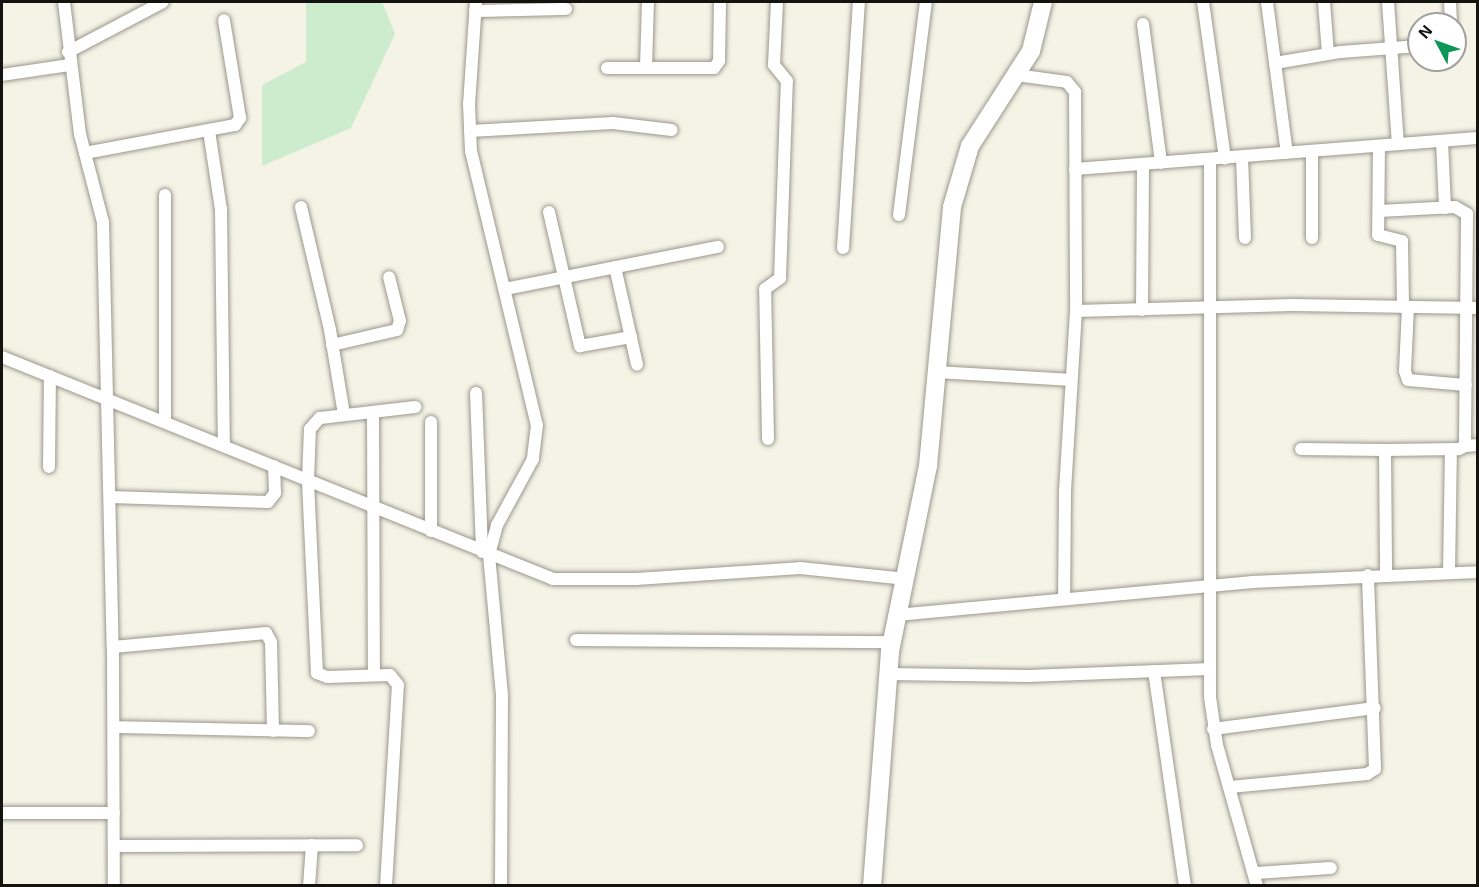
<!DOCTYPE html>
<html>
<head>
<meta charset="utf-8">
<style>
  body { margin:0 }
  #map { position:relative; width:1479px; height:887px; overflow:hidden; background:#f5f2e6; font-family:"Exo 2",sans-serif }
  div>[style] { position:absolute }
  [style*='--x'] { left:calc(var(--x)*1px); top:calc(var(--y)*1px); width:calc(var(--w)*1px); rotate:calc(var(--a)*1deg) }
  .green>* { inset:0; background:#cdecce }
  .roads { filter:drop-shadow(0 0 2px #9a978c) drop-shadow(0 0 2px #9a978c) }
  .street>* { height:12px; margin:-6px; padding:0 6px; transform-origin:6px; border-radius:6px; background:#fff }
  .secondary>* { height:18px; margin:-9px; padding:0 9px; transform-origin:9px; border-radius:9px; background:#fff }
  span { translate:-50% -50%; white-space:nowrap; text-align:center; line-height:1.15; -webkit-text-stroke:5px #fff; paint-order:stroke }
  .frame { position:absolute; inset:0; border:3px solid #14130f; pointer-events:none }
  .north { position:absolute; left:1407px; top:12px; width:60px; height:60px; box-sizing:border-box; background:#fff; border:2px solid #a1a19f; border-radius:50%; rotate:311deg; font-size:16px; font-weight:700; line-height:24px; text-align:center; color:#14130f }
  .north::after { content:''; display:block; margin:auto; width:21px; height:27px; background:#0c9757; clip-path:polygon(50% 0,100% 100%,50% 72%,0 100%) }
</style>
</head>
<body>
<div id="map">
  <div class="green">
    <i style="clip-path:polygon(306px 2px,382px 2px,395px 34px,351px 128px,262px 166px,262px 85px,306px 62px)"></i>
  </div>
  <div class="roads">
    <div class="street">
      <i style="--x:64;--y:2;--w:133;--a:83.1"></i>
      <i style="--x:80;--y:134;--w:91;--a:75.4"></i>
      <i style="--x:103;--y:222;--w:425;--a:88.7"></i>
      <i style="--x:113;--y:647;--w:239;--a:89.8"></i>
      <i style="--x:476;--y:2;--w:102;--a:93.9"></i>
      <i style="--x:469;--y:104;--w:47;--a:87.6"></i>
      <i style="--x:471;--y:151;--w:282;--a:76.5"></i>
      <i style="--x:537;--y:425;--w:34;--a:97"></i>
      <i style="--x:533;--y:459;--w:75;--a:118.6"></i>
      <i style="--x:497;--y:525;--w:31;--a:105"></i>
      <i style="--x:489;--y:555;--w:142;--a:84.7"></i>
      <i style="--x:502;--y:696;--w:190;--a:90.3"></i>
      <i style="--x:1203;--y:2;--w:158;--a:82"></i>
      <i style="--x:1267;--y:2;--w:152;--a:82.5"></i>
      <i style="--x:1324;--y:2;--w:52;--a:85.6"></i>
      <i style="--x:1388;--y:2;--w:142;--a:86"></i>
      <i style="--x:1450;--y:2;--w:22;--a:87"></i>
      <i style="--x:475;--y:11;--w:91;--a:-1.3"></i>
      <i style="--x:1143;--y:24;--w:140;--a:82.6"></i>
      <i style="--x:68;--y:52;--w:107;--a:-27.8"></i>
      <i style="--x:1275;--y:63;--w:67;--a:-9.5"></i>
      <i style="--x:1341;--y:52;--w:78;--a:-4.4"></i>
      <i style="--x:607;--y:68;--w:107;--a:0"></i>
      <i style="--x:714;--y:68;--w:9;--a:-54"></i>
      <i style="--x:719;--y:61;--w:59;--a:-89"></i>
      <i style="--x:646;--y:68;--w:66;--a:-88.3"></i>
      <i style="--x:2;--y:75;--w:69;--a:-8.4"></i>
      <i style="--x:1016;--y:75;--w:51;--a:7.8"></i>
      <i style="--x:1067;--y:82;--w:13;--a:51"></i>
      <i style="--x:1075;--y:92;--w:219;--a:89.7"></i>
      <i style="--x:1076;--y:311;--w:180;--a:93.5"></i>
      <i style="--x:1065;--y:491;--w:107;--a:90.5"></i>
      <i style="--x:209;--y:131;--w:79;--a:81.3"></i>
      <i style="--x:221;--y:209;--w:237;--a:89.3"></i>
      <i style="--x:470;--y:131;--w:143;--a:-3.2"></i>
      <i style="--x:613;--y:123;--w:59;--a:6.8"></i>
      <i style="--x:1442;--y:141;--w:67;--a:87.4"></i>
      <i style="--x:1379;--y:146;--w:89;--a:90.6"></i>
      <i style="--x:1378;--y:235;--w:25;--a:14"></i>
      <i style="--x:1402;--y:241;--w:66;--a:89.1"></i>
      <i style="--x:85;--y:153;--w:153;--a:-10.6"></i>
      <i style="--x:235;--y:125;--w:9;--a:-54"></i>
      <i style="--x:240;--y:118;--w:99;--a:-99.3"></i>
      <i style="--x:1242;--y:157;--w:81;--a:87.9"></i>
      <i style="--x:1210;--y:159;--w:538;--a:90"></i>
      <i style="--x:1210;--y:697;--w:49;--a:81.7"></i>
      <i style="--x:1217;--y:745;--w:147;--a:74.2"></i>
      <i style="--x:1075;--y:169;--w:404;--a:-4.4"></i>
      <i style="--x:165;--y:195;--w:226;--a:90"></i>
      <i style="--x:301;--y:207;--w:126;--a:76.7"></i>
      <i style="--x:330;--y:330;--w:86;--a:80.6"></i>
      <i style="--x:1379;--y:211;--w:76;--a:-3"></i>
      <i style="--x:1455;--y:207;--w:14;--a:30"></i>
      <i style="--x:1467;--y:214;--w:232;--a:90.5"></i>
      <i style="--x:1465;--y:446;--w:7;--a:153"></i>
      <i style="--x:1459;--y:449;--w:74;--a:179.2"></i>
      <i style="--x:549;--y:212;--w:138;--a:77"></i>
      <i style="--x:580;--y:346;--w:52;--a:-10"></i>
      <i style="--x:899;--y:215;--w:215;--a:-82.8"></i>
      <i style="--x:1312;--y:238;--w:87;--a:-90"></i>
      <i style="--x:843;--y:248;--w:247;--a:-86.3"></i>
      <i style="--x:615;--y:267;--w:100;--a:77.3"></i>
      <i style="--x:505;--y:289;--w:217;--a:-11.2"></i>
      <i style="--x:1408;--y:307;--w:64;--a:92.7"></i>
      <i style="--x:1405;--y:371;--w:9;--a:72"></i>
      <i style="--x:1408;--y:380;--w:58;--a:4.9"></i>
      <i style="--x:1142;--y:310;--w:146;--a:-89.6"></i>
      <i style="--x:1076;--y:311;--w:217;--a:-1.6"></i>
      <i style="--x:1293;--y:305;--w:185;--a:0.9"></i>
      <i style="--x:332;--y:345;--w:67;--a:-13"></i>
      <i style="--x:397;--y:330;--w:9;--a:-72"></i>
      <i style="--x:400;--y:321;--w:45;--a:-104"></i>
      <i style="--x:2;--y:357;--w:594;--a:21.94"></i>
      <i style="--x:553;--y:579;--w:83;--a:0"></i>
      <i style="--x:636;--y:579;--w:164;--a:-3.8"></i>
      <i style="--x:800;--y:568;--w:107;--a:5.9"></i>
      <i style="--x:938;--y:372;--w:133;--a:3.4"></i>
      <i style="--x:476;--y:393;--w:159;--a:87.8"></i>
      <i style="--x:373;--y:412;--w:263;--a:89.8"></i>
      <i style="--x:768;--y:439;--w:150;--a:-91.1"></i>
      <i style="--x:765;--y:289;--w:19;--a:-36"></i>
      <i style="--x:780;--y:278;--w:197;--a:-88"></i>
      <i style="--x:787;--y:81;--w:21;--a:-129"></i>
      <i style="--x:774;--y:65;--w:63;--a:-87.3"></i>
      <i style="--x:1465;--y:446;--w:13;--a:-4"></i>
      <i style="--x:1301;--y:449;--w:84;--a:0.7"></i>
      <i style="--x:1385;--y:450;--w:125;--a:89.5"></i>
      <i style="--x:49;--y:467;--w:91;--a:-89.4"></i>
      <i style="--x:110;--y:497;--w:158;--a:1.8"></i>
      <i style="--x:268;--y:502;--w:11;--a:-52"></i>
      <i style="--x:275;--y:493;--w:27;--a:-92"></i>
      <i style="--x:431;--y:531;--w:109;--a:-90"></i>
      <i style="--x:1449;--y:573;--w:123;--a:-89.1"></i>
      <i style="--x:897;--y:615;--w:357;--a:-5.3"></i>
      <i style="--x:1252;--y:582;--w:226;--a:-2.5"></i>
      <i style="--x:576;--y:640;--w:316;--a:0.4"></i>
      <i style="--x:113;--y:647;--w:154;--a:-5.2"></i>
      <i style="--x:266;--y:633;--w:10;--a:61"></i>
      <i style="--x:271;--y:642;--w:89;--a:88.7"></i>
      <i style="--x:1154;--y:671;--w:217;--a:81.8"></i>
      <i style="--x:888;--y:674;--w:140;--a:0.8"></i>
      <i style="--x:1028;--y:676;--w:182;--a:-2.2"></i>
      <i style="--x:114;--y:727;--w:195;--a:1.2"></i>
      <i style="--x:1213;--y:729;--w:163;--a:-7.4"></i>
      <i style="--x:1230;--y:787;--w:138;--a:-5.4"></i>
      <i style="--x:1367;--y:774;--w:9;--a:-32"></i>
      <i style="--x:1375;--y:769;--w:194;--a:-92.1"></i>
      <i style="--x:2;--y:813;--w:112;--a:0"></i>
      <i style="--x:114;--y:846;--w:243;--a:-0.2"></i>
      <i style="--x:1255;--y:873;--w:76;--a:-3.8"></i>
      <i style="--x:309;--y:886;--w:41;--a:-85.8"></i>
      <i style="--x:386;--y:886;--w:201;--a:-86.6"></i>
      <i style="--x:398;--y:685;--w:13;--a:-129"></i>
      <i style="--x:390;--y:675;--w:63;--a:178.2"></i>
      <i style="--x:327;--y:677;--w:11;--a:-158"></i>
      <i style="--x:317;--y:673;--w:193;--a:-92.7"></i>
      <i style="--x:308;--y:480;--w:51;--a:-87.8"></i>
      <i style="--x:310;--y:429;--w:15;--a:-48"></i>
      <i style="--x:320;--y:418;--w:96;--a:-6.6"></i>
    </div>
    <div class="secondary">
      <i style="--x:872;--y:886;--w:236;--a:-85.6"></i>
      <i style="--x:890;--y:651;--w:189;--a:-78.4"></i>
      <i style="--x:928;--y:466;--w:260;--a:-84.7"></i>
      <i style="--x:952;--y:207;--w:64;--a:-73.6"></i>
      <i style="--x:970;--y:146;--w:113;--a:-57.3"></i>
      <i style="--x:1031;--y:51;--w:50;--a:-76.2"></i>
    </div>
  </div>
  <div class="frame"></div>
  <div class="north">N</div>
</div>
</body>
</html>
